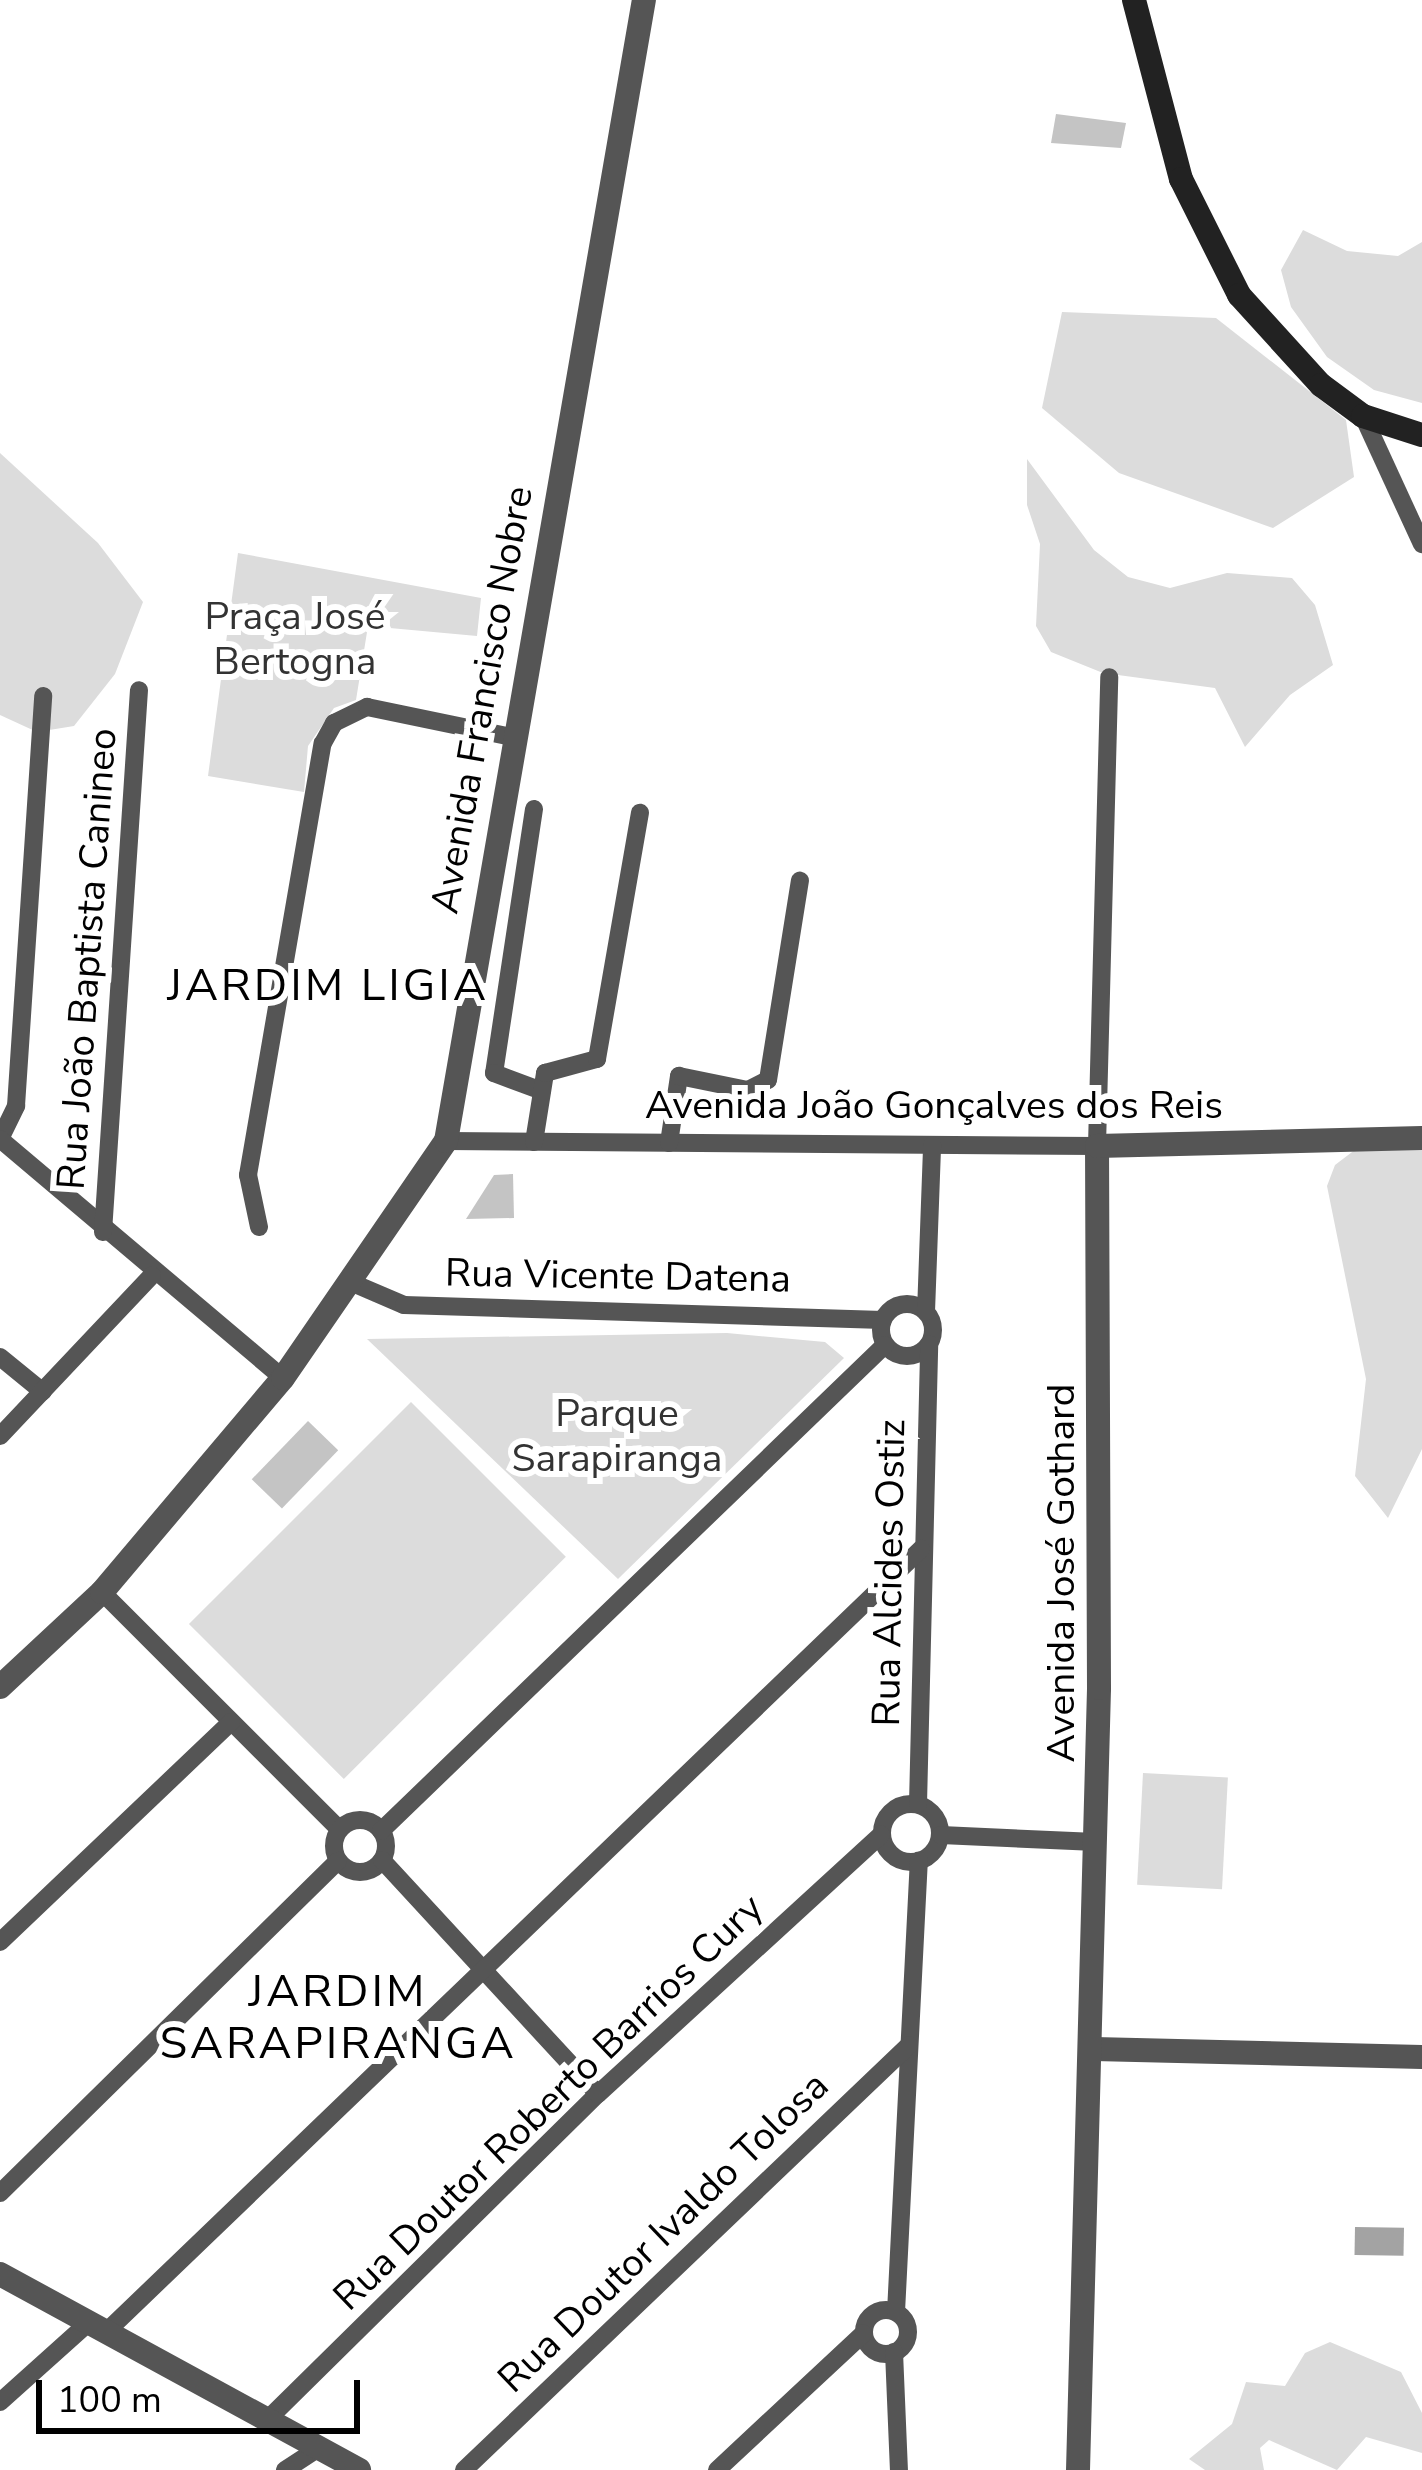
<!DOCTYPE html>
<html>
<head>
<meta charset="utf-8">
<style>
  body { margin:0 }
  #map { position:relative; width:1422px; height:2470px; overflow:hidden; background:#fff; font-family:"Nunito Sans",sans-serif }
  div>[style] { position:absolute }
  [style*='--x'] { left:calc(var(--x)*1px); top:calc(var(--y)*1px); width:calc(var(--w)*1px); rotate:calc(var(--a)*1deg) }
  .green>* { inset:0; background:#dcdcdc; transform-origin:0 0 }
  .water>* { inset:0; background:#a3a3a3; transform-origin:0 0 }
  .building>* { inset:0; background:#c4c4c4; transform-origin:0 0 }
  .minor>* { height:18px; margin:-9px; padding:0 9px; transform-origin:9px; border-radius:9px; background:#555 }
  .minor>.ring { margin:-9px; padding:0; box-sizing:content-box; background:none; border:18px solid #555; border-radius:50% }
  .tertiary>* { height:24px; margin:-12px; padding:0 12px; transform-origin:12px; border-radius:12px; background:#555 }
  .secondary>* { height:24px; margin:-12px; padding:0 12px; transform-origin:12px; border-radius:12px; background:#222 }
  span { translate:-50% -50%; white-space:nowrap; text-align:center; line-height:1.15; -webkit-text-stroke:12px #fff; paint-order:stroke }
  .park-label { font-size:39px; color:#333 }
  .street-label { font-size:39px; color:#000 }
  .quarter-label { font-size:45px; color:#000; letter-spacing:3px }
  .scale { position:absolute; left:36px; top:2380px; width:324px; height:54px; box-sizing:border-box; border:6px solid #000; border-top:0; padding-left:15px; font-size:36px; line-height:42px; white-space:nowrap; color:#000; -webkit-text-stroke:9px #fff; paint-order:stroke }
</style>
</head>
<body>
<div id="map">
  <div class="green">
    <i style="clip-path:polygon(1303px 230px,1347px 251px,1398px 256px,1422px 242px,1422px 403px,1374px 390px,1327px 357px,1291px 307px,1281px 270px)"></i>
    <i style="clip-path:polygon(1062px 312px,1216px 318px,1346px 420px,1354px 477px,1273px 528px,1119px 473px,1042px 408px)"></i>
    <i style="clip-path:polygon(0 453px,98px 543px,143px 602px,115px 674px,74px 726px,37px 732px,0 715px)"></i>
    <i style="clip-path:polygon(1027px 459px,1094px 550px,1128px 577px,1170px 588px,1227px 573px,1292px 578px,1315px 605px,1333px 665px,1290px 695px,1245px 747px,1215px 688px,1103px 673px,1051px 652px,1036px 626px,1040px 544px,1027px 505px)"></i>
    <i style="clip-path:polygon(238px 553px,481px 598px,477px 636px,368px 626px,356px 700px,334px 708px,308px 746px,304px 792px,208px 776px)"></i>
    <i style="clip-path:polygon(1422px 1133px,1422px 1449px,1388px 1518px,1355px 1476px,1366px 1379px,1327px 1186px,1335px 1165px,1360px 1146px)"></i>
    <i style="clip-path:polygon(727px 1333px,825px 1342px,844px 1358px,618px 1579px,367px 1339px)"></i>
    <i style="left:411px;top:1402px;width:219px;height:314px;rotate:45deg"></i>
    <i style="left:1143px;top:1773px;width:85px;height:112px;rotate:3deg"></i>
    <i style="clip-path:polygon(1330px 2342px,1401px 2372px,1422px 2413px,1422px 2453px,1366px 2437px,1337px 2470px,1269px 2440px,1260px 2448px,1264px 2470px,1205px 2470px,1189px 2459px,1232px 2424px,1246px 2382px,1285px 2386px,1305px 2353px)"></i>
  </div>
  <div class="water">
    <i style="left:1355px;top:2227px;width:49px;height:28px;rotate:1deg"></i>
  </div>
  <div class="building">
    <i style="clip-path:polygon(1056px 114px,1126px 123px,1121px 148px,1051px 143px)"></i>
    <i style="clip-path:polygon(513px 1174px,514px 1218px,466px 1219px,494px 1175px)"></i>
    <i style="left:308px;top:1421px;width:42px;height:81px;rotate:44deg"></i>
  </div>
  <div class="minor">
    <i style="--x:1363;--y:416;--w:141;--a:65.3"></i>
    <i style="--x:534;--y:809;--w:267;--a:98.6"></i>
    <i style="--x:494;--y:1073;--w:51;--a:20.6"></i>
    <i style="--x:0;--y:1139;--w:37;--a:-64"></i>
    <i style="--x:16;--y:1106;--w:411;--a:-86.2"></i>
    <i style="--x:0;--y:1139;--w:370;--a:40.2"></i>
    <i style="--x:446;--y:1141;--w:651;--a:0.44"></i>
    <i style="--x:1097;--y:1146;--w:469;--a:-88.5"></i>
    <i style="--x:534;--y:1142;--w:70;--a:-80.9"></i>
    <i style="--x:545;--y:1073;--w:54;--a:-15.1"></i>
    <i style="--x:597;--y:1059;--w:250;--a:-80.1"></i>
    <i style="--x:669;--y:1143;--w:68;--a:-81.5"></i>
    <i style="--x:679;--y:1076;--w:70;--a:11.5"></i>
    <i style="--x:748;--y:1090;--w:22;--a:-27"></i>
    <i style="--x:768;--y:1080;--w:202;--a:-80.9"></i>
    <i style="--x:259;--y:1227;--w:53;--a:-101.9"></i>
    <i style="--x:248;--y:1175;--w:438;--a:-80.2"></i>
    <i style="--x:323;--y:743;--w:23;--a:-61"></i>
    <i style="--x:334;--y:723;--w:37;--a:-26"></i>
    <i style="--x:367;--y:707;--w:148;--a:11.7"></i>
    <i style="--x:103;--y:1232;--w:543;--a:-86.2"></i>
    <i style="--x:355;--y:1284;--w:53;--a:23.2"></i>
    <i style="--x:404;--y:1305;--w:479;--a:1.8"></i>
    <i class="ring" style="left:881px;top:1304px;width:34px;height:34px"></i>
    <i style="--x:926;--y:1312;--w:167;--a:-87.9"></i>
    <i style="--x:0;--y:1357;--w:55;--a:39.1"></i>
    <i style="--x:0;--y:1436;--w:221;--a:-46.6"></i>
    <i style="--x:102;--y:1592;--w:335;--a:45"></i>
    <i class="ring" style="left:882px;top:1804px;width:40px;height:40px"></i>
    <i style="--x:918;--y:1804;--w:460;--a:-88.6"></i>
    <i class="ring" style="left:334px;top:1820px;width:34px;height:34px"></i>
    <i style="--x:381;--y:1831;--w:700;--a:-43.96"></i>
    <i style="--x:941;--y:1835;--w:155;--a:2.6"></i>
    <i style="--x:382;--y:1860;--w:318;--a:47.3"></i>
    <i style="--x:0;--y:1942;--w:319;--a:-43.6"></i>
    <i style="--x:0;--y:2193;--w:474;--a:-44.5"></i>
    <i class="ring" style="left:864px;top:2310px;width:26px;height:26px"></i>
    <i style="--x:896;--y:2312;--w:452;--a:-87.1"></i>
    <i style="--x:105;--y:2333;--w:1132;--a:-43.85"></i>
    <i style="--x:894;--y:2352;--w:118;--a:87.6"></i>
    <i style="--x:0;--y:2402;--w:118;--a:-41.9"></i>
    <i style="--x:266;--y:2421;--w:466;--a:-44.6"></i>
    <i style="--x:598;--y:2094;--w:384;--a:-42.5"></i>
    <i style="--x:285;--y:2470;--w:38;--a:-33"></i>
    <i style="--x:464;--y:2470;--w:615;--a:-43.68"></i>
    <i style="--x:717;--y:2470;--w:200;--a:-43"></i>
  </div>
  <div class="tertiary">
    <i style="--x:0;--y:1687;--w:139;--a:-43"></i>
    <i style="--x:102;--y:1592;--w:280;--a:-49.8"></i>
    <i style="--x:283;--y:1378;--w:288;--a:-55.5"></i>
    <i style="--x:446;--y:1141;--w:1158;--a:-80.16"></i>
    <i style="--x:1094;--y:2049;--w:328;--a:1.4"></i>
    <i style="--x:0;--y:2274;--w:409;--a:28.6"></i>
    <i style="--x:1078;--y:2470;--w:782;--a:-88.46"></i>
    <i style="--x:1099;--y:1688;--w:542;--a:-90.21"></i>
    <i style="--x:1097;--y:1146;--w:325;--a:-1.4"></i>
  </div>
  <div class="secondary">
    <i style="--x:1134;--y:0;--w:185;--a:75.3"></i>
    <i style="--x:1181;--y:179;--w:130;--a:63.4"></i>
    <i style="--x:1239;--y:295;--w:122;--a:47.7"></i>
    <i style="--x:1321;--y:385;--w:52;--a:36.4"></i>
    <i style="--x:1363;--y:416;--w:62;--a:17.9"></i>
  </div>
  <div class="park-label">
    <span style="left:295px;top:640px">Praça José<br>Bertogna</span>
    <span style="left:617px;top:1437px">Parque<br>Sarapiranga</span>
  </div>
  <div class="street-label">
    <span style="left:483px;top:700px;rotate:-80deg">Avenida Francisco Nobre</span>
    <span style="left:88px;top:959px;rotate:-86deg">Rua João Baptista Canineo</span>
    <span style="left:934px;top:1106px">Avenida João Gonçalves dos Reis</span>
    <span style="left:618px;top:1277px;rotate:1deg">Rua Vicente Datena</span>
    <span style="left:890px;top:1573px;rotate:-89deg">Rua Alcides Ostiz</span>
    <span style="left:1062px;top:1573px;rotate:-90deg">Avenida José Gothard</span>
    <span style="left:549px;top:2103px;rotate:-44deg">Rua Doutor Roberto Barrios Cury</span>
    <span style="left:664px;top:2233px;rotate:-44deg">Rua Doutor Ivaldo Tolosa</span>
  </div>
  <div class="quarter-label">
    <span style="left:328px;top:986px">JARDIM LIGIA</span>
    <span style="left:338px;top:2018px">JARDIM<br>SARAPIRANGA</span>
  </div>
  <div class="scale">100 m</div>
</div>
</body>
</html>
